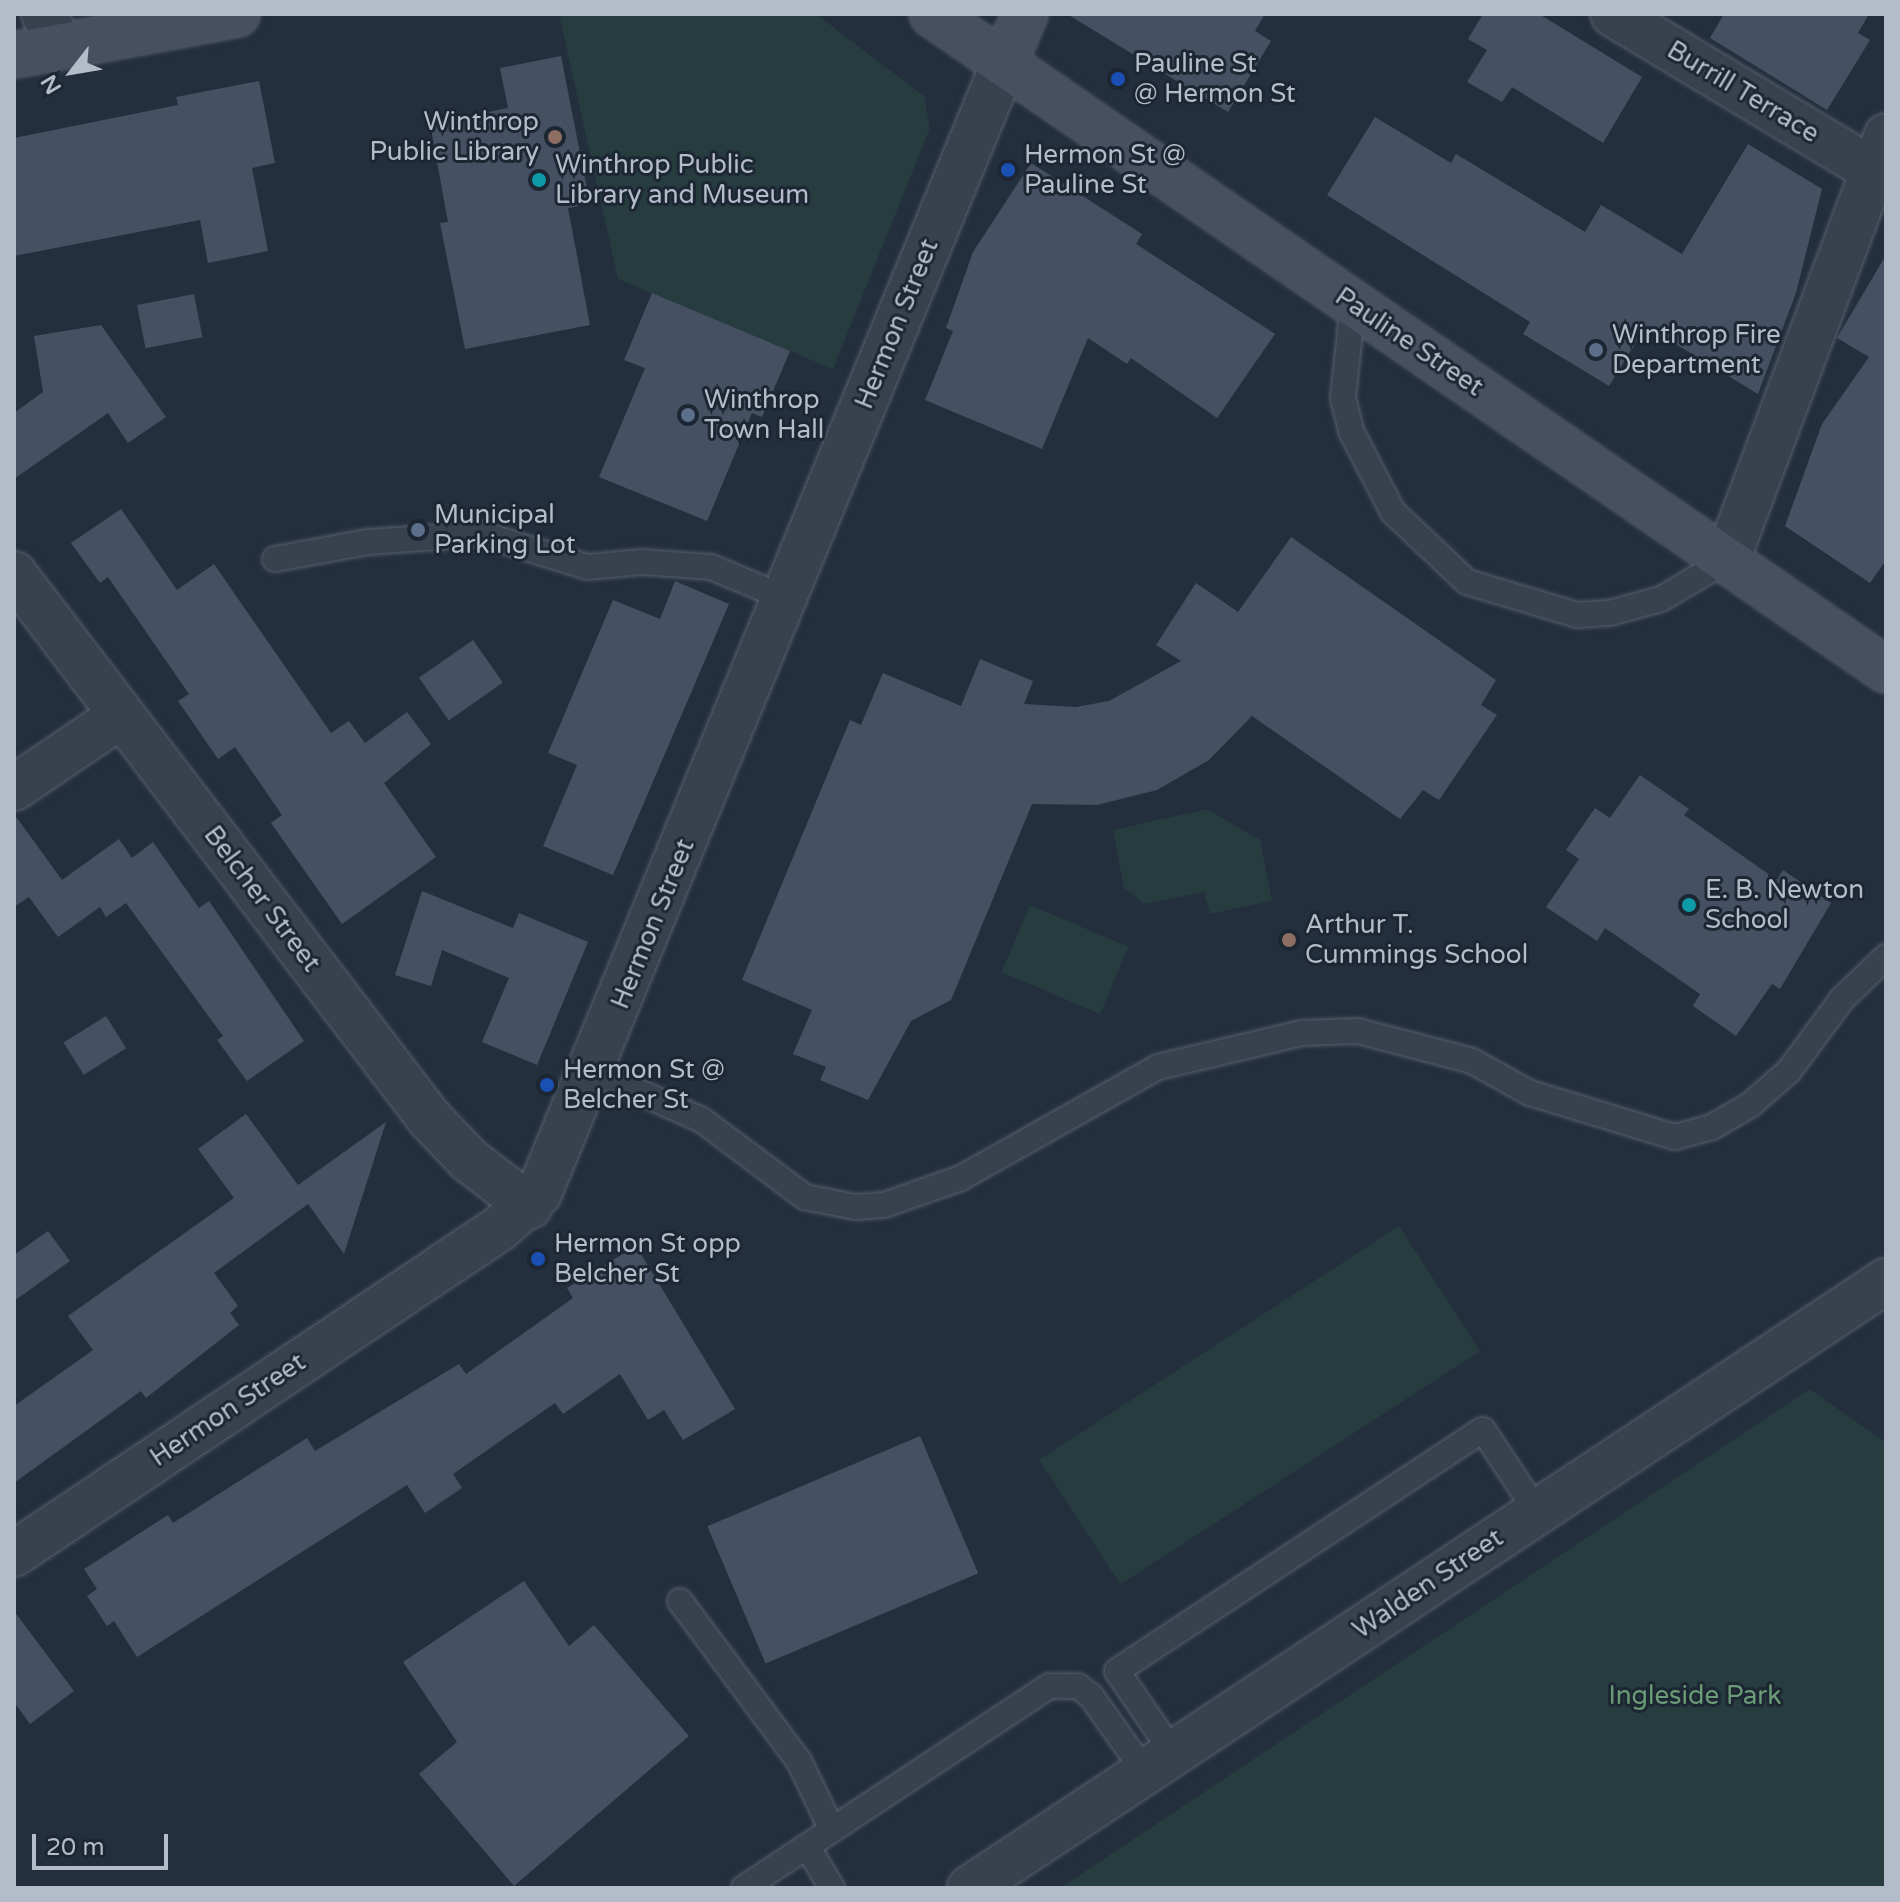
<!DOCTYPE html>
<html>
<head>
<meta charset="utf-8">
<style>
  body { margin:0 }
  #map { position:relative; width:1900px; height:1902px; overflow:hidden; background:#242f3e; font-family:"Varela Round",sans-serif }
  div>[style] { position:absolute }
  [style*='--x'] { left:calc(var(--x)*1px); top:calc(var(--y)*1px); width:calc(var(--w)*1px); rotate:calc(var(--a)*1deg) }
  .green>* { inset:0; background:#263c3f; transform-origin:0 0 }
  .building>* { inset:0; background:#455162; transform-origin:0 0 }
  .roads { filter:drop-shadow(0 0 2px #565f6c) drop-shadow(0 0 2px #565f6c) }
  .service>* { height:24px; margin:-12px; padding:0 12px; transform-origin:12px; border-radius:12px; background:#38414e }
  .minor>* { height:44px; margin:-22px; padding:0 22px; transform-origin:22px; border-radius:22px; background:#38414e }
  .tertiary>* { height:44px; margin:-22px; padding:0 22px; transform-origin:22px; border-radius:22px; background:#38414e }
  .secondary>* { height:44px; margin:-22px; padding:0 22px; transform-origin:22px; border-radius:22px; background:#465061 }
  .dots>* { width:22px; height:22px; translate:-50% -50%; box-sizing:border-box; border:4px solid #1d2633; border-radius:50% }
  span { translate:-50% -50%; white-space:nowrap; text-align:center; line-height:1.15; -webkit-text-stroke:6px #1d2633; paint-order:stroke }
  .poi-label { font-size:26px; color:#b4bcc9 }
  .left { translate:0 -50%; text-align:left }
  .right { translate:-100% -50%; text-align:right }
  .street-label { font-size:26px; color:#b4bcc9 }
  .park-label { font-size:26px; color:#6b9a76 }
  .frame { position:absolute; inset:0; border:16px solid #b4bcc9; pointer-events:none }
  .north { position:absolute; left:32px; top:32px; width:80px; height:80px; -webkit-text-stroke:6px #1d2633; paint-order:stroke; rotate:239deg; font-size:22px; font-weight:700; line-height:32px; text-align:center; color:#b4bcc9 }
  .north::after { content:''; display:block; margin:auto; width:28px; height:36px; background:#b4bcc9; clip-path:polygon(50% 0,100% 100%,50% 72%,0 100%) }
  .scale { position:absolute; left:32px; top:1834px; width:136px; height:36px; box-sizing:border-box; border:4px solid #b4bcc9; border-top:0; padding-left:10px; font-size:24px; line-height:28px; white-space:nowrap; color:#b4bcc9; -webkit-text-stroke:6px #1d2633; paint-order:stroke }
</style>
</head>
<body>
<div id="map">
  <div class="green">
    <i style="clip-path:polygon(559px 14px,816px 14px,924px 96px,930px 128px,833px 369px,618px 279px)"></i>
    <i style="clip-path:polygon(1207px 809px,1260px 840px,1272px 901px,1210px 914px,1204px 892px,1144px 904px,1124px 888px,1113px 830px)"></i>
    <i style="left:1030px;top:905px;width:107px;height:73px;rotate:23deg"></i>
    <i style="left:1399px;top:1226px;width:149px;height:429px;rotate:57deg"></i>
    <i style="clip-path:polygon(1810px 1389px,1886px 1443px,1886px 1888px,1060px 1888px)"></i>
  </div>
  <div class="building">
    <i style="clip-path:polygon(1067px 14px,1265px 14px,1255px 31px,1271px 41px,1228px 112px)"></i>
    <i style="clip-path:polygon(1483px 14px,1539px 14px,1642px 77px,1603px 143px,1512px 87px,1502px 102px,1467px 82px,1487px 50px,1468px 39px)"></i>
    <i style="clip-path:polygon(1724px 14px,1869px 14px,1858px 33px,1870px 40px,1827px 110px,1710px 38px)"></i>
    <i style="clip-path:polygon(561px 56px,590px 204px,568px 208px,590px 325px,465px 349px,440px 223px,448px 222px,430px 124px,508px 108px,500px 68px)"></i>
    <i style="clip-path:polygon(259px 81px,275px 163px,252px 168px,268px 251px,208px 263px,200px 220px,14px 256px,14px 138px,178px 105px,176px 97px)"></i>
    <i style="clip-path:polygon(1375px 117px,1451px 163px,1456px 154px,1585px 232px,1601px 205px,1682px 254px,1748px 144px,1822px 189px,1796px 293px,1758px 394px,1646px 326px,1609px 386px,1523px 334px,1530px 322px,1327px 195px)"></i>
    <i style="clip-path:polygon(1031px 163px,1142px 234px,1136px 244px,1275px 334px,1217px 418px,1131px 358px,1127px 364px,1088px 338px,1042px 449px,925px 400px,953px 331px,946px 328px,973px 252px)"></i>
    <i style="clip-path:polygon(1886px 255px,1886px 560px,1870px 583px,1785px 526px,1822px 424px,1869px 357px,1837px 338px)"></i>
    <i style="clip-path:polygon(652px 293px,790px 351px,762px 417px,752px 413px,707px 521px,599px 477px,645px 368px,624px 360px)"></i>
    <i style="left:194px;top:294px;width:44px;height:58px;rotate:79deg"></i>
    <i style="clip-path:polygon(101px 325px,166px 417px,128px 443px,108px 413px,14px 479px,14px 413px,43px 392px,34px 336px)"></i>
    <i style="clip-path:polygon(121px 509px,177px 590px,214px 564px,331px 733px,349px 721px,365px 743px,407px 712px,431px 744px,384px 783px,436px 857px,342px 924px,271px 823px,282px 815px,235px 747px,218px 759px,178px 701px,189px 694px,108px 577px,100px 583px,71px 543px)"></i>
    <i style="clip-path:polygon(1291px 537px,1496px 680px,1481px 705px,1497px 715px,1439px 800px,1423px 790px,1400px 819px,1252px 716px,1209px 760px,1157px 790px,1097px 805px,1032px 804px,951px 1000px,911px 1021px,868px 1100px,820px 1080px,826px 1067px,793px 1054px,812px 1010px,742px 980px,850px 720px,861px 725px,883px 673px,961px 706px,980px 659px,1033px 681px,1024px 704px,1076px 707px,1109px 701px,1181px 661px,1156px 645px,1196px 583px,1238px 612px)"></i>
    <i style="clip-path:polygon(675px 581px,729px 604px,613px 875px,543px 846px,577px 765px,548px 753px,613px 600px,660px 619px)"></i>
    <i style="left:473px;top:640px;width:52px;height:66px;rotate:55deg"></i>
    <i style="clip-path:polygon(1640px 775px,1689px 809px,1684px 815px,1777px 880px,1783px 870px,1831px 903px,1780px 989px,1772px 984px,1736px 1036px,1693px 1006px,1700px 994px,1605px 928px,1597px 941px,1546px 907px,1579px 859px,1566px 850px,1595px 808px,1610px 818px)"></i>
    <i style="clip-path:polygon(14px 814px,62px 880px,119px 839px,132px 858px,153px 842px,199px 908px,209px 901px,304px 1041px,247px 1081px,217px 1040px,223px 1036px,126px 903px,106px 917px,100px 907px,58px 937px,29px 897px,14px 907px)"></i>
    <i style="clip-path:polygon(422px 891px,513px 928px,519px 913px,588px 942px,537px 1065px,482px 1042px,509px 978px,442px 950px,431px 986px,395px 975px)"></i>
    <i style="left:106px;top:1016px;width:38px;height:50px;rotate:58deg"></i>
    <i style="clip-path:polygon(246px 1114px,298px 1185px,386px 1122px,344px 1254px,308px 1204px,214px 1273px,238px 1306px,230px 1313px,239px 1325px,146px 1398px,141px 1391px,14px 1483px,14px 1406px,93px 1350px,68px 1316px,234px 1198px,198px 1149px)"></i>
    <i style="clip-path:polygon(48px 1231px,70px 1261px,14px 1301px,14px 1255px)"></i>
    <i style="clip-path:polygon(636px 1246px,735px 1409px,683px 1440px,664px 1410px,648px 1420px,620px 1374px,563px 1414px,555px 1403px,453px 1474px,462px 1488px,425px 1513px,407px 1485px,137px 1657px,114px 1621px,107px 1626px,87px 1596px,97px 1589px,84px 1569px,168px 1515px,173px 1523px,307px 1438px,315px 1451px,459px 1364px,466px 1374px,573px 1298px,567px 1288px)"></i>
    <i style="left:920px;top:1436px;width:149px;height:231px;rotate:67deg"></i>
    <i style="clip-path:polygon(524px 1581px,569px 1646px,594px 1625px,689px 1736px,514px 1886px,419px 1774px,457px 1742px,403px 1662px)"></i>
    <i style="clip-path:polygon(14px 1611px,74px 1691px,30px 1724px,14px 1702px)"></i>
  </div>
  <div class="roads">
    <div class="service">
      <i style="--x:1353;--y:304;--w:95;--a:96.1"></i>
      <i style="--x:1343;--y:398;--w:34;--a:76"></i>
      <i style="--x:1351;--y:431;--w:91;--a:62.6"></i>
      <i style="--x:1393;--y:512;--w:102;--a:43.4"></i>
      <i style="--x:1467;--y:582;--w:116;--a:16.6"></i>
      <i style="--x:1578;--y:615;--w:32;--a:-4"></i>
      <i style="--x:1610;--y:613;--w:53;--a:-15.4"></i>
      <i style="--x:1661;--y:599;--w:77;--a:-30.6"></i>
      <i style="--x:275;--y:559;--w:95;--a:-10.4"></i>
      <i style="--x:368;--y:542;--w:114;--a:-4"></i>
      <i style="--x:482;--y:534;--w:110;--a:17.4"></i>
      <i style="--x:587;--y:567;--w:55;--a:-5.2"></i>
      <i style="--x:642;--y:562;--w:69;--a:4.1"></i>
      <i style="--x:711;--y:567;--w:80;--a:22.7"></i>
      <i style="--x:592;--y:1071;--w:120;--a:24"></i>
      <i style="--x:702;--y:1120;--w:129;--a:36.8"></i>
      <i style="--x:805;--y:1197;--w:51;--a:11.3"></i>
      <i style="--x:855;--y:1207;--w:29;--a:-4"></i>
      <i style="--x:884;--y:1205;--w:82;--a:-19.3"></i>
      <i style="--x:961;--y:1178;--w:226;--a:-29.4"></i>
      <i style="--x:1158;--y:1067;--w:148;--a:-13.3"></i>
      <i style="--x:1302;--y:1033;--w:56;--a:-2"></i>
      <i style="--x:1358;--y:1031;--w:118;--a:14.7"></i>
      <i style="--x:1472;--y:1061;--w:66;--a:28.9"></i>
      <i style="--x:1530;--y:1093;--w:152;--a:16.9"></i>
      <i style="--x:1675;--y:1137;--w:38;--a:-15"></i>
      <i style="--x:1712;--y:1127;--w:44;--a:-30.1"></i>
      <i style="--x:1750;--y:1105;--w:52;--a:-41.1"></i>
      <i style="--x:1789;--y:1071;--w:89;--a:-53.6"></i>
      <i style="--x:1842;--y:999;--w:61;--a:-43.7"></i>
      <i style="--x:680;--y:1601;--w:199;--a:53.4"></i>
      <i style="--x:799;--y:1761;--w:76;--a:64.4"></i>
      <i style="--x:1173;--y:1753;--w:99;--a:-124.3"></i>
      <i style="--x:1117;--y:1671;--w:438;--a:-33.4"></i>
      <i style="--x:1483;--y:1430;--w:98;--a:56.6"></i>
      <i style="--x:807;--y:1846;--w:49;--a:59.2"></i>
      <i style="--x:744;--y:1888;--w:366;--a:-33.5"></i>
      <i style="--x:1049;--y:1686;--w:29;--a:0"></i>
      <i style="--x:1078;--y:1686;--w:16;--a:38"></i>
      <i style="--x:1091;--y:1696;--w:93;--a:54.6"></i>
    </div>
    <div class="minor">
      <i style="--x:44;--y:14;--w:37;--a:63"></i>
      <i style="--x:1613;--y:14;--w:303;--a:31"></i>
      <i style="--x:1727;--y:560;--w:453;--a:-69.4"></i>
      <i style="--x:14;--y:574;--w:686;--a:52.65"></i>
      <i style="--x:430;--y:1119;--w:57;--a:46.4"></i>
      <i style="--x:469;--y:1160;--w:76;--a:37.5"></i>
      <i style="--x:14;--y:788;--w:130;--a:-34.1"></i>
      <i style="--x:970;--y:1888;--w:1099;--a:-33.53"></i>
    </div>
    <div class="tertiary">
      <i style="--x:14;--y:1554;--w:585;--a:-33.85"></i>
      <i style="--x:500;--y:1228;--w:52;--a:-41.9"></i>
      <i style="--x:539;--y:1193;--w:1222;--a:-67.63"></i>
    </div>
    <div class="secondary">
      <i style="--x:932;--y:14;--w:1158;--a:34.51"></i>
      <i style="--x:14;--y:55;--w:227;--a:-10.4"></i>
      <i style="--x:1004;--y:63;--w:53;--a:-66.8"></i>
    </div>
  </div>
  <div class="dots">
    <i style="left:1118px;top:79px;background:#1a4fb4"></i>
    <i style="left:555px;top:137px;background:#8d6e63"></i>
    <i style="left:1008px;top:170px;background:#1a4fb4"></i>
    <i style="left:539px;top:180px;background:#0f9aa8"></i>
    <i style="left:1596px;top:350px;background:#5c6f8a"></i>
    <i style="left:688px;top:415px;background:#5c6f8a"></i>
    <i style="left:418px;top:530px;background:#5c6f8a"></i>
    <i style="left:1689px;top:905px;background:#0f9aa8"></i>
    <i style="left:1289px;top:940px;background:#8d6e63"></i>
    <i style="left:547px;top:1085px;background:#1a4fb4"></i>
    <i style="left:538px;top:1259px;background:#1a4fb4"></i>
  </div>
  <div class="poi-label">
    <span class="left" style="left:1134px;top:79px">Pauline St<br>@ Hermon St</span>
    <span class="right" style="left:539px;top:137px">Winthrop<br>Public Library</span>
    <span class="left" style="left:1024px;top:170px">Hermon St @<br>Pauline St</span>
    <span class="left" style="left:555px;top:180px">Winthrop Public<br>Library and Museum</span>
    <span class="left" style="left:1612px;top:350px">Winthrop Fire<br>Department</span>
    <span class="left" style="left:704px;top:415px">Winthrop<br>Town Hall</span>
    <span class="left" style="left:434px;top:530px">Municipal<br>Parking Lot</span>
    <span class="left" style="left:1705px;top:905px">E. B. Newton<br>School</span>
    <span class="left" style="left:1305px;top:940px">Arthur T.<br>Cummings School</span>
    <span class="left" style="left:563px;top:1085px">Hermon St @<br>Belcher St</span>
    <span class="left" style="left:554px;top:1259px">Hermon St opp<br>Belcher St</span>
  </div>
  <div class="street-label">
    <span style="left:1743px;top:92px;rotate:31deg">Burrill Terrace</span>
    <span style="left:897px;top:324px;rotate:-68deg">Hermon Street</span>
    <span style="left:1409px;top:342px;rotate:34deg">Pauline Street</span>
    <span style="left:262px;top:899px;rotate:53deg">Belcher Street</span>
    <span style="left:653px;top:924px;rotate:-68deg">Hermon Street</span>
    <span style="left:228px;top:1410px;rotate:-34deg">Hermon Street</span>
    <span style="left:1428px;top:1584px;rotate:-34deg">Walden Street</span>
  </div>
  <div class="park-label">
    <span style="left:1695px;top:1696px">Ingleside Park</span>
  </div>
  <div class="frame"></div>
  <div class="north">N</div>
  <div class="scale">20 m</div>
</div>
</body>
</html>
